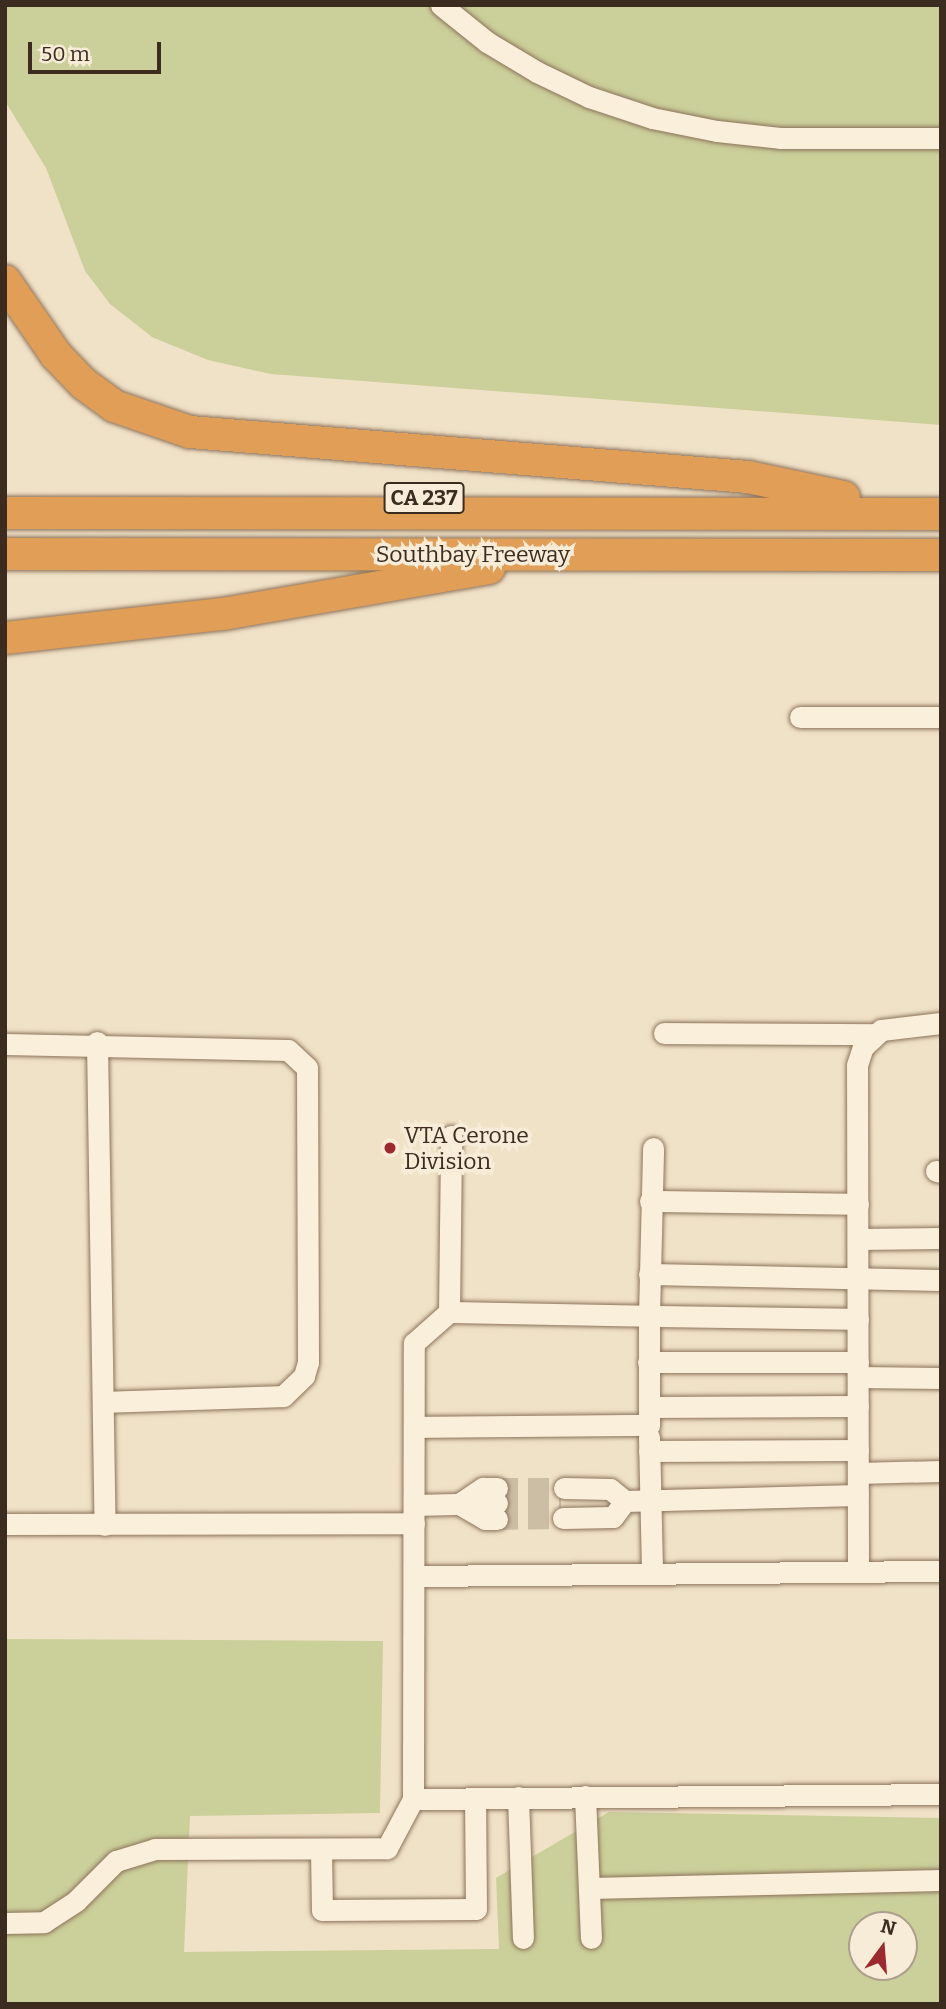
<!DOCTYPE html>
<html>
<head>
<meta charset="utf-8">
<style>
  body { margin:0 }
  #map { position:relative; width:946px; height:2009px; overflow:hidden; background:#f0e2c7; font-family:Bitter,serif }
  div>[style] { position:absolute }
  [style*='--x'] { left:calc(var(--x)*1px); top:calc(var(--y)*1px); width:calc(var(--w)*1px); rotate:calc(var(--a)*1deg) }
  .green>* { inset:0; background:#cbcf9a }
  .minor-tunnel>* { height:21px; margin-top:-10.5px; transform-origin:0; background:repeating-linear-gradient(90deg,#ccbea5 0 21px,transparent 0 31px) }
  .roads { filter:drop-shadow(0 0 2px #8c735b) drop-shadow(0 0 2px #8c735b) }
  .minor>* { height:21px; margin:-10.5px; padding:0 10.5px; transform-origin:10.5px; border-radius:10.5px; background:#faefdb }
  .highway>* { height:32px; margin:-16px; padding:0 16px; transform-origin:16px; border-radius:16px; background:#e09e56 }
  .dots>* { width:19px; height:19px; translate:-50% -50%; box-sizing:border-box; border:4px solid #f7ecd7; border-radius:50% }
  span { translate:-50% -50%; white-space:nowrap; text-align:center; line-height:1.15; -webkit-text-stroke:7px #f7ecd7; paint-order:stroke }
  .shield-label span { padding:2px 5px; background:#f7ecd7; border:2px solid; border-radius:5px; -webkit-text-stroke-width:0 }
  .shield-label { font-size:21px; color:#3c2c1f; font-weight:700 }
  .street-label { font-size:23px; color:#3c2c1f }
  .poi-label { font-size:23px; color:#3c2c1f }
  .left { translate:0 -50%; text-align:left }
  .frame { position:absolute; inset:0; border:7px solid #3c2c1f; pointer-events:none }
  .north { position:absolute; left:848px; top:1911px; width:70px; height:70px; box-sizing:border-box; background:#f7ecd7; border:2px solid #ac9f8d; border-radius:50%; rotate:16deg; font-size:19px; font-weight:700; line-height:28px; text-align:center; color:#3c2c1f }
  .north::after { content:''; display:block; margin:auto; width:24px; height:32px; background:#9d292f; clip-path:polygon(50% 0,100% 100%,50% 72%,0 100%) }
  .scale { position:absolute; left:28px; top:42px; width:133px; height:32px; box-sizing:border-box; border:4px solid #3c2c1f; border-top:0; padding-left:9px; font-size:21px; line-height:24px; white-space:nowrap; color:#3c2c1f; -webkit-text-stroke:5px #f7ecd7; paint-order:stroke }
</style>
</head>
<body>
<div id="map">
  <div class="green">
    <i style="clip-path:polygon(5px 5px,941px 5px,941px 425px,271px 374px,208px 360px,152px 337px,110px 304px,85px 271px,46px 168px,5px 101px)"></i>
    <i style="clip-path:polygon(evenodd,5px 1639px,383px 1641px,380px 1813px,190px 1816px,184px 1952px,499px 1949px,496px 1878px,609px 1812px,941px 1818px,941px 2004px,5px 2004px,5px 1639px,862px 1925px,904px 1925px,904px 1967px,862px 1967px,862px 1925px)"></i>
  </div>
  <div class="minor-tunnel">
    <i style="--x:497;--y:1488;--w:67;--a:0"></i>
    <i style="--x:497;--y:1503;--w:64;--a:0"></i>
    <i style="--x:497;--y:1519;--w:66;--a:-0.9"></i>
  </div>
  <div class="roads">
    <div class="minor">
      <i style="--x:441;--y:5;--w:59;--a:38.8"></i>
      <i style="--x:487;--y:42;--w:58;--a:31"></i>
      <i style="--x:537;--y:72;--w:58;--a:25.7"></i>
      <i style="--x:589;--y:97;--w:66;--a:18.4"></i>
      <i style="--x:652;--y:118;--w:66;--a:11.3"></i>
      <i style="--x:717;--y:131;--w:63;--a:6.3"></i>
      <i style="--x:780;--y:138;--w:161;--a:0"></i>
      <i style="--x:800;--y:717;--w:141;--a:0"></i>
      <i style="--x:664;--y:1033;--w:210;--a:0.3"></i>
      <i style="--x:97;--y:1042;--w:483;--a:89.1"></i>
      <i style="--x:5;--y:1044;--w:283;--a:1.2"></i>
      <i style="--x:288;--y:1050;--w:26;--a:43"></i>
      <i style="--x:307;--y:1068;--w:294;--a:89.8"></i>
      <i style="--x:308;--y:1362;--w:15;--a:106"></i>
      <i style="--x:304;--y:1376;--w:29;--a:136"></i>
      <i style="--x:283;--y:1396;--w:180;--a:178.1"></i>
      <i style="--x:936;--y:1171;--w:5;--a:11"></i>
      <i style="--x:650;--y:1201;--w:208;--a:0.8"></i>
      <i style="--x:858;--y:1239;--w:83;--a:-0.7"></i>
      <i style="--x:649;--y:1274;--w:292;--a:1.2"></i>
      <i style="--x:449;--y:1312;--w:200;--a:1.1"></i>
      <i style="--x:649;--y:1316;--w:168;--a:-88.6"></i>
      <i style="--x:648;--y:1362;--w:210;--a:0"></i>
      <i style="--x:858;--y:1377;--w:83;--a:0.7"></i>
      <i style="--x:649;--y:1407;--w:209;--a:-0.3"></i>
      <i style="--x:414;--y:1427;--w:235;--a:-0.5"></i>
      <i style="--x:649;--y:1425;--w:109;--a:-90"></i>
      <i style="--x:649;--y:1316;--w:209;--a:0.8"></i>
      <i style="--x:649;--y:1437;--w:136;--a:88.7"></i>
      <i style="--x:649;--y:1451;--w:209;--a:-0.3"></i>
      <i style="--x:858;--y:1473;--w:83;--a:-1.4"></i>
      <i style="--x:564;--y:1488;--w:46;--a:1.2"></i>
      <i style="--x:610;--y:1489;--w:19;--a:39"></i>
      <i style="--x:625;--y:1501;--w:233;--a:-1.5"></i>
      <i style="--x:459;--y:1504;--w:29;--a:-34"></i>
      <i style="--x:483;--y:1488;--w:14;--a:0"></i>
      <i style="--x:459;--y:1504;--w:30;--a:30"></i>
      <i style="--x:485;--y:1519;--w:12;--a:0"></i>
      <i style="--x:414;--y:1505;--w:83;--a:-1.4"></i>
      <i style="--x:563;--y:1518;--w:50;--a:-1.1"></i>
      <i style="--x:613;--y:1517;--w:20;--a:-53"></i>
      <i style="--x:5;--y:1524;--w:409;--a:-0.1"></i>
      <i style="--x:858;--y:1572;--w:507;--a:-90.11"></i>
      <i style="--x:857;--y:1065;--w:19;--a:-72"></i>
      <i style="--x:863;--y:1047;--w:25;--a:-43"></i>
      <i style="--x:881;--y:1030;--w:60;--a:-6.7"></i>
      <i style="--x:416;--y:1576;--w:525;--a:-0.55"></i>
      <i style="--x:585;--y:1796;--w:142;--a:87.6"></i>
      <i style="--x:518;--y:1797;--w:141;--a:88"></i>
      <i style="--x:413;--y:1799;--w:528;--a:-0.54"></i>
      <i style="--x:321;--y:1849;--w:61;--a:89.1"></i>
      <i style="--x:322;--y:1910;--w:154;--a:-0.4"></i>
      <i style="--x:476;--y:1909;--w:111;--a:-90.5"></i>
      <i style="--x:589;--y:1888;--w:352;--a:-1.3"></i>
      <i style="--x:5;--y:1923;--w:39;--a:-1"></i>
      <i style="--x:44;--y:1922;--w:38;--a:-33"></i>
      <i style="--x:76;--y:1901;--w:57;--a:-45"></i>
      <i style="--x:116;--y:1861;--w:41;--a:-17.1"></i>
      <i style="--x:155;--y:1849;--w:232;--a:-0.2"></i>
      <i style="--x:387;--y:1848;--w:55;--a:-62"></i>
      <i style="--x:413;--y:1799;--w:456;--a:-89.9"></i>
      <i style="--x:414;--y:1343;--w:47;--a:-41.5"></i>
      <i style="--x:449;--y:1312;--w:176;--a:-89.3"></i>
    </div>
    <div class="highway">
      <i style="--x:5;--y:281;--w:90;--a:55.4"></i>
      <i style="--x:56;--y:355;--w:40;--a:46"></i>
      <i style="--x:84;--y:384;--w:37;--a:36"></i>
      <i style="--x:114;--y:406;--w:80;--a:18.9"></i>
      <i style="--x:190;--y:432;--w:560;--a:4.61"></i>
      <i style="--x:748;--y:477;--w:98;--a:11.8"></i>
      <i style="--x:5;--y:513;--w:936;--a:0.06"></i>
      <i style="--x:5;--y:554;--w:936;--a:0.06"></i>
      <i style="--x:5;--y:638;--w:219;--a:-6.3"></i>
      <i style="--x:223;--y:614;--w:270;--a:-9.8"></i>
    </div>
  </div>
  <div class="dots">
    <i style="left:390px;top:1148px;background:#9d292f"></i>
  </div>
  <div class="shield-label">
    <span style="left:424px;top:498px">CA 237</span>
  </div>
  <div class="street-label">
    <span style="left:473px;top:554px">Southbay Freeway</span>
  </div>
  <div class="poi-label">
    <span class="left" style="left:404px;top:1148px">VTA Cerone<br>Division</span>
  </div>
  <div class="frame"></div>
  <div class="north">N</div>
  <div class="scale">50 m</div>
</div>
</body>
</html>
